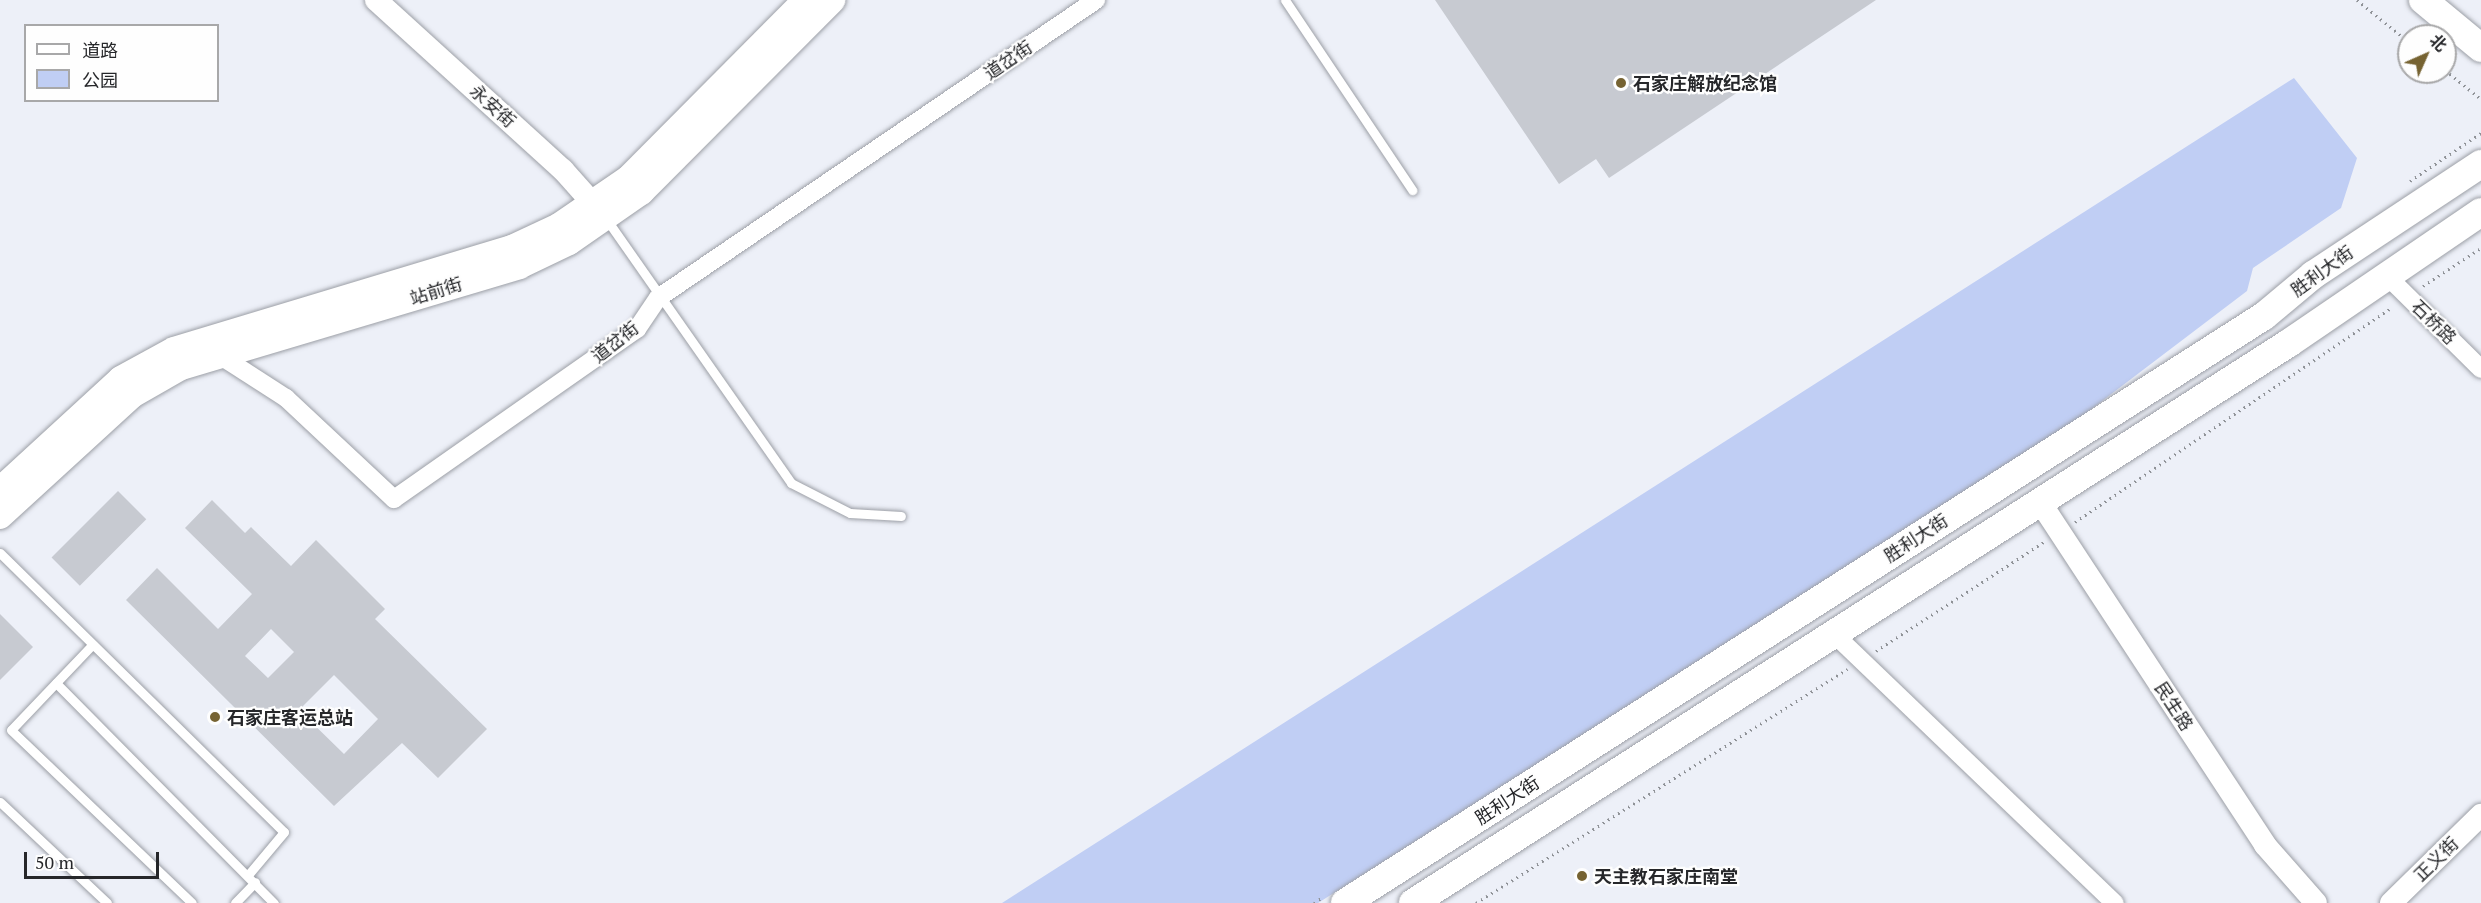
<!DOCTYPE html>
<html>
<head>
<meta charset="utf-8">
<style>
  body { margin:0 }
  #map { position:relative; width:2481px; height:903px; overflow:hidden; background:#edf0f8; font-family:"PT Serif","Noto Sans SC",serif }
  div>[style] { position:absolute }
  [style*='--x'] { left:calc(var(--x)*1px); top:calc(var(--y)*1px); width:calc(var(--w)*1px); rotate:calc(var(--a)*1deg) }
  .green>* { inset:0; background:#c0cef4 }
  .building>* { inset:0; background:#c7cad1; transform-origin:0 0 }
  .path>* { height:3px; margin-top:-1.5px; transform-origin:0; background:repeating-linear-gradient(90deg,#8f9297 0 1.5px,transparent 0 6px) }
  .roads { filter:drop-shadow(0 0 2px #9c9fa6) drop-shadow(0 0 2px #9c9fa6) }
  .service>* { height:9px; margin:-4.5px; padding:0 4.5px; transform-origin:4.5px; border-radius:4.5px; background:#fff }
  .minor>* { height:18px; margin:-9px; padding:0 9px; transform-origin:9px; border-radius:9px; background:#fff }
  .tertiary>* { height:22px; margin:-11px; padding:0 11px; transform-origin:11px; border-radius:11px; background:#fff }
  .secondary>* { height:26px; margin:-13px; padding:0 13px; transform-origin:13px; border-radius:13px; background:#fff }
  .primary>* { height:28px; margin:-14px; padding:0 14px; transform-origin:14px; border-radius:14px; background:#fff }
  .dots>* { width:16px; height:16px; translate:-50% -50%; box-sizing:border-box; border:3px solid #fefefe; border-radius:50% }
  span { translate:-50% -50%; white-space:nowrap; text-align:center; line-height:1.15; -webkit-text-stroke:4.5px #fefefe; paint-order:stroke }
  .street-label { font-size:18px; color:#26272a }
  .poi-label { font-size:18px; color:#26272a; font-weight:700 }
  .left { translate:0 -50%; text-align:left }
  .legend { position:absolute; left:24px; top:24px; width:195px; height:78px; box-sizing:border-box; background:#fefefe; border:2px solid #a8a8a9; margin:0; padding:8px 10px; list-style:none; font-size:18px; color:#26272a }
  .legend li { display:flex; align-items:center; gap:12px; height:30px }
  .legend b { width:30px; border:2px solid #a8a8a9 }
  .north { position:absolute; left:2397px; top:24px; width:60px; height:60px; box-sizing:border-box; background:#fefefe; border:2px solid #a8a8a9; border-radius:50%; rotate:45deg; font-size:16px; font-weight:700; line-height:24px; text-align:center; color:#26272a }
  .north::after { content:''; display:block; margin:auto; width:21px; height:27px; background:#766332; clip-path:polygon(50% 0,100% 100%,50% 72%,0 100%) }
  .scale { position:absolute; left:24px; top:852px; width:135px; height:27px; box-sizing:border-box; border:3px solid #26272a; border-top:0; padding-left:8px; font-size:18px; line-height:21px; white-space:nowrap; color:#26272a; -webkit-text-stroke:4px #fefefe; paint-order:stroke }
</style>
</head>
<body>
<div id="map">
  <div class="green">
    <i style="clip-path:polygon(2294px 78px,2357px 158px,2341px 208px,2253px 268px,2247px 291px,2052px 439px,1318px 903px,1002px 903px)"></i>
  </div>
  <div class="building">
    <i style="clip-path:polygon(1435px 0,1876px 0,1609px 178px,1596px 159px,1559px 184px)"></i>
    <i style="left:118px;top:491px;width:40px;height:94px;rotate:45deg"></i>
    <i style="clip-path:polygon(evenodd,212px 500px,245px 533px,251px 527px,291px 566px,316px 540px,385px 609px,375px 619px,487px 729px,438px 778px,402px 743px,334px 806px,126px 600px,157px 568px,218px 629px,252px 594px,185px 528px,212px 500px,271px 629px,294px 652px,268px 678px,245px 656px,271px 629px,212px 500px,334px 675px,378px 719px,344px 754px,299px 710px,334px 675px)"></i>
    <i style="clip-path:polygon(0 614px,33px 647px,0 680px)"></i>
  </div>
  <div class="path">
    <i style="--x:2357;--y:0;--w:67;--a:38.9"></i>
    <i style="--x:2445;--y:70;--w:46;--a:38.9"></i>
    <i style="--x:2410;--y:181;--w:86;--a:-34.1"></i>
    <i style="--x:2423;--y:286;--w:69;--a:-33.2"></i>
    <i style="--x:2075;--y:522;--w:383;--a:-34.1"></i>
    <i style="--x:1876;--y:651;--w:200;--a:-33"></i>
    <i style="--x:1314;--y:903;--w:11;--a:-34"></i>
    <i style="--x:1476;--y:903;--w:439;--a:-32.2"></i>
  </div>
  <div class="roads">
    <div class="service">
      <i style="--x:1285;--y:0;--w:229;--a:56.2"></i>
      <i style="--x:607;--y:220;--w:321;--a:55"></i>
      <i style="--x:791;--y:483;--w:66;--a:27"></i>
      <i style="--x:850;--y:513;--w:51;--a:3.4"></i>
      <i style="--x:0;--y:553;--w:398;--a:44.5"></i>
      <i style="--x:284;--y:832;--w:56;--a:129.9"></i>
      <i style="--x:92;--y:645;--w:117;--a:133.6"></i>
      <i style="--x:11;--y:730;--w:250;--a:43.7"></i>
      <i style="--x:56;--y:683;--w:310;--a:45.3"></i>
      <i style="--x:0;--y:802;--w:147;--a:43.3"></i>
      <i style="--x:235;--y:903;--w:29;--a:-46"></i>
    </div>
    <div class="minor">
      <i style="--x:2387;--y:276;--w:132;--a:44.7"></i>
      <i style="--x:213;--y:351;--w:87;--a:32.8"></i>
      <i style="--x:286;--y:398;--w:148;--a:43.1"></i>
      <i style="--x:394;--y:499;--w:297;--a:-35"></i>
      <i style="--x:637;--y:329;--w:37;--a:-56"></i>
      <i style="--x:658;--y:298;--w:530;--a:-34.23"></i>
      <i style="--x:1834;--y:634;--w:389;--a:43.8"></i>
    </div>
    <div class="tertiary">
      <i style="--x:376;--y:0;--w:253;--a:42.3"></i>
      <i style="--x:563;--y:170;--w:62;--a:48.3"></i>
      <i style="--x:2040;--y:502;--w:410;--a:56.7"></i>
      <i style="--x:2265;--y:845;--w:77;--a:48.7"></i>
      <i style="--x:2391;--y:903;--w:126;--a:-44.4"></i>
    </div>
    <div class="secondary">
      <i style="--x:0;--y:490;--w:164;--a:-42.5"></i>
      <i style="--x:121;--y:379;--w:60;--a:-28.7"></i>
      <i style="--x:174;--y:350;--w:353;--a:-16.8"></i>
      <i style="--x:512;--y:248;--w:52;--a:-25.1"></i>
      <i style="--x:559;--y:226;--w:85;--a:-34.4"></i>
      <i style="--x:629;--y:178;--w:251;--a:-45.2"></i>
      <i style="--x:0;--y:516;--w:179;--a:-42.5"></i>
      <i style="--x:132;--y:395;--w:56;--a:-29.7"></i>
      <i style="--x:181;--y:367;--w:353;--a:-16.6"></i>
      <i style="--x:519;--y:266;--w:55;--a:-25.6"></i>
      <i style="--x:569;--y:242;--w:88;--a:-34.8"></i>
      <i style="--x:641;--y:192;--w:271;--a:-45.1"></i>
    </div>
    <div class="primary">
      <i style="--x:2423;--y:0;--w:75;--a:39.6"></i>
      <i style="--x:1345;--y:903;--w:1090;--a:-32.57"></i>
      <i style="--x:2264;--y:316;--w:64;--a:-39.9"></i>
      <i style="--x:2313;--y:275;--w:201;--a:-33.5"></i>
      <i style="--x:1413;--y:903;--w:1040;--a:-32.59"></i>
      <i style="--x:2289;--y:343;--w:232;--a:-34.3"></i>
    </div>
  </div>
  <div class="dots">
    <i style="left:1621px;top:83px;background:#766332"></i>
    <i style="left:215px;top:717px;background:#766332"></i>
    <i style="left:1582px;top:876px;background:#766332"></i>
  </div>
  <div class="street-label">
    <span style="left:1008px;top:60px;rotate:-34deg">道岔街</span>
    <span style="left:493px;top:106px;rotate:42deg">永安街</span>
    <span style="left:2322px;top:271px;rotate:-36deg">胜利大街</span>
    <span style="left:436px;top:291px;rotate:-17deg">站前街</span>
    <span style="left:2434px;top:322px;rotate:44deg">石桥路</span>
    <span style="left:615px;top:342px;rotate:-38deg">道岔街</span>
    <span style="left:1916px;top:538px;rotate:-33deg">胜利大街</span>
    <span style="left:2174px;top:706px;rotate:57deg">民生路</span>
    <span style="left:1507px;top:800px;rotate:-33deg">胜利大街</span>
    <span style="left:2436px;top:859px;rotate:-44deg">正义街</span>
  </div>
  <div class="poi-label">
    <span class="left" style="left:1633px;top:83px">石家庄解放纪念馆</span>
    <span class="left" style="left:227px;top:717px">石家庄客运总站</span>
    <span class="left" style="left:1594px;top:876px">天主教石家庄南堂</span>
  </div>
  <ul class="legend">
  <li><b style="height:8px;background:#fff"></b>道路</li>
  <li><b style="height:16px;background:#c0cef4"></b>公园</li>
  </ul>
  <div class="north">北</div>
  <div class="scale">50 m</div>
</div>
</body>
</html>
